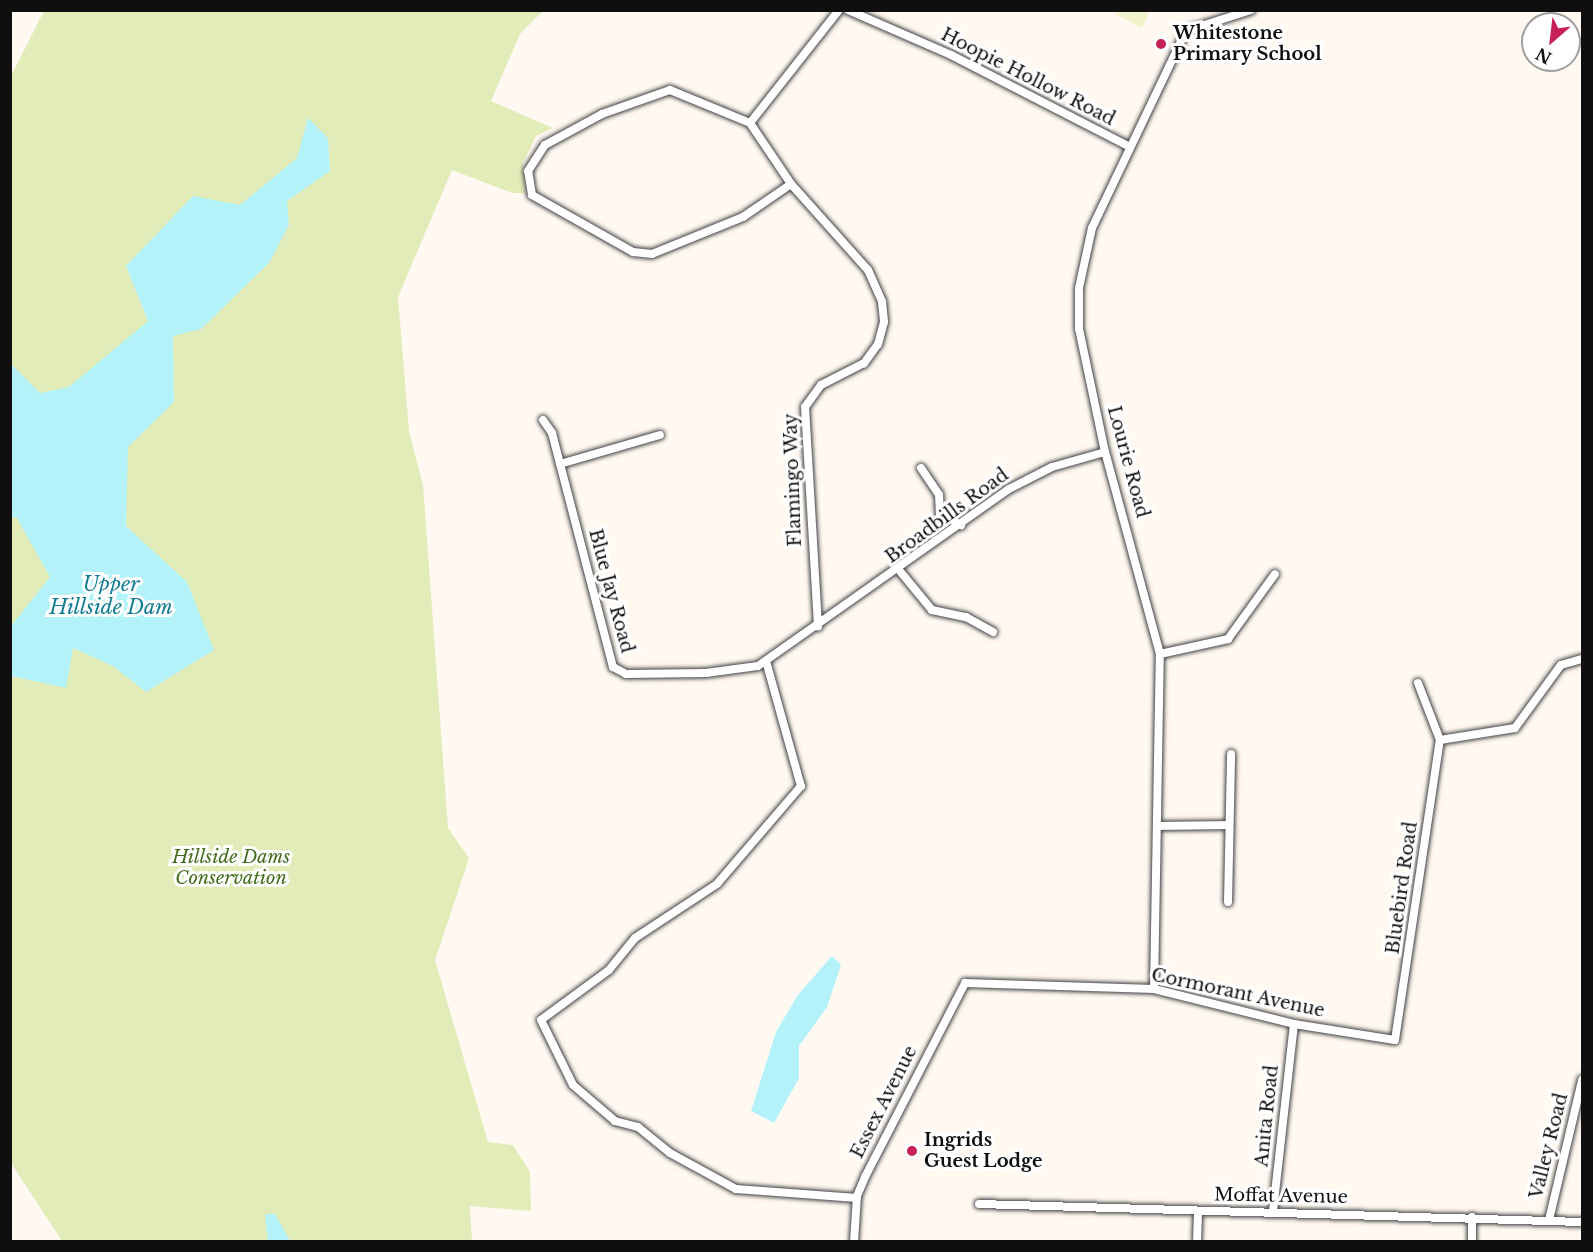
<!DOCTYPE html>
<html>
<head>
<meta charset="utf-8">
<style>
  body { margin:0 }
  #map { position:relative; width:1593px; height:1252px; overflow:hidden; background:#fff9f2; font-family:"Libre Baskerville",serif }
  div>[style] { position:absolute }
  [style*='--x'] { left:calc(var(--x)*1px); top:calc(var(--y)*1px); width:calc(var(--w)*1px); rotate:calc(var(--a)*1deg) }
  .green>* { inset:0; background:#e1ecb9 }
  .pitch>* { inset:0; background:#f0f3cb }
  .water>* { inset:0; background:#b4f2f9 }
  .roads { filter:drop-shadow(0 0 2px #424242) drop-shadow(0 0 2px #424242) }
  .street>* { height:8px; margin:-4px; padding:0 4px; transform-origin:4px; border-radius:4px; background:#fff }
  .dots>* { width:16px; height:16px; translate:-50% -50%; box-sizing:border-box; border:3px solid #fff; border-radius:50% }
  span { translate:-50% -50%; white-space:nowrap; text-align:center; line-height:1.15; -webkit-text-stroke:6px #fff; paint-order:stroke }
  .poi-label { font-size:18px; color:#0f0f0f; font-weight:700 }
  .left { translate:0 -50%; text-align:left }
  .street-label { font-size:18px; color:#0f0f0f }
  .park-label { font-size:18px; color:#426b1c; font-style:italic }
  .water-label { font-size:20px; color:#117d91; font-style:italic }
  .frame { position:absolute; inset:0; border:12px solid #0f0f0f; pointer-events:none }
  .north { position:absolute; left:1521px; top:12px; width:60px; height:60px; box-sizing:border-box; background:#fff; border:2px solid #9f9f9f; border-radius:50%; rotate:208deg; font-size:16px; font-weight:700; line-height:24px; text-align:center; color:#0f0f0f }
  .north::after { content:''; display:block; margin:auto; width:21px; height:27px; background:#c72056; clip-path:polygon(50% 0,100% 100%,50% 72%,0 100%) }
</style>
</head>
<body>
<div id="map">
  <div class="green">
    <i style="clip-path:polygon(44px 11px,543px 11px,520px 34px,491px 101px,553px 128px,536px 136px,523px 163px,525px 193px,512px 193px,452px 170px,398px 297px,409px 431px,423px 485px,448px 828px,469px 858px,435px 960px,488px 1142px,513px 1145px,530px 1172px,531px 1211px,470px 1206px,472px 1241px,62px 1241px,11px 1163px,10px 78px)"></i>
  </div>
  <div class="pitch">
    <i style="clip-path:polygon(1142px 10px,1149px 14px,1142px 28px,1113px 13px)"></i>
  </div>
  <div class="water">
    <i style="clip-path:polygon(308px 118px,328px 138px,330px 171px,287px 201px,289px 225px,269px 263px,201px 329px,173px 336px,174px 402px,128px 447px,126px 526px,187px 582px,214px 650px,146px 692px,113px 666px,73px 648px,66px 688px,11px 676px,11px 626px,50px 577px,17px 518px,11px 517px,11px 364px,40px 393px,69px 387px,148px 321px,126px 266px,193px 196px,240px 205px,297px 158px)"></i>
    <i style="clip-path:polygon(832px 956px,841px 965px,827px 1007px,799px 1046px,799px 1078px,774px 1123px,751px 1111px,776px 1032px,797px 996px)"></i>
    <i style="clip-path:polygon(265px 1214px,275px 1214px,290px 1241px,268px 1241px)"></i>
  </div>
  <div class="roads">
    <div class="street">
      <i style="--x:848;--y:10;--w:112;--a:23.6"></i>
      <i style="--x:951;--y:55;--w:199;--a:27.2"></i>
      <i style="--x:670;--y:90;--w:87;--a:22.4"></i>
      <i style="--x:750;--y:123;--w:73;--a:56.1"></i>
      <i style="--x:791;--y:184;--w:58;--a:145.5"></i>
      <i style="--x:743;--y:217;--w:98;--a:157.9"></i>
      <i style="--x:652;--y:254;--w:19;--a:-174"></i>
      <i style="--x:633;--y:252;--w:116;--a:-150.6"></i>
      <i style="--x:532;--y:195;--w:24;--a:-99"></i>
      <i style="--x:528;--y:171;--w:31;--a:-57"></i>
      <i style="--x:545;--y:145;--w:65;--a:-28.5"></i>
      <i style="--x:602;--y:114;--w:72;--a:-19.4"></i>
      <i style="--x:750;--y:123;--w:144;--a:-51.8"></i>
      <i style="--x:791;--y:184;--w:115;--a:48.2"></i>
      <i style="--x:868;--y:270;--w:35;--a:66"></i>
      <i style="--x:882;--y:302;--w:20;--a:84"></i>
      <i style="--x:884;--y:322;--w:23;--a:105"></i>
      <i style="--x:878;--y:344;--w:24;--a:126"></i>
      <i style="--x:864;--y:363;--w:48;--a:152.9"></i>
      <i style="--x:821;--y:385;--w:27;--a:126"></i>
      <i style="--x:805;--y:407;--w:220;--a:86.6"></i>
      <i style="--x:543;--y:420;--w:16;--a:55"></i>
      <i style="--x:552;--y:433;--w:242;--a:75.4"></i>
      <i style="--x:613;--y:667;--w:15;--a:28"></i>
      <i style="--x:626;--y:674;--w:80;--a:-0.7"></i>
      <i style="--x:706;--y:673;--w:52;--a:-7.7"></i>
      <i style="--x:758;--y:666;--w:307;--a:-35.2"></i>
      <i style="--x:1009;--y:489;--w:48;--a:-27.1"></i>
      <i style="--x:1052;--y:467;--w:55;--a:-15.8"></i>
      <i style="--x:560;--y:464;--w:104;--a:-16.2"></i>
      <i style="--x:921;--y:468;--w:32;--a:56"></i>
      <i style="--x:939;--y:495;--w:19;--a:87"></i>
      <i style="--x:940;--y:514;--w:24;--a:28"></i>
      <i style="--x:899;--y:570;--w:52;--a:50.5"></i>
      <i style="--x:932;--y:610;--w:35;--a:12"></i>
      <i style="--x:966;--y:617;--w:31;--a:29"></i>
      <i style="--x:1160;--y:654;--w:70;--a:-12.4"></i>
      <i style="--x:1228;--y:639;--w:80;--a:-54.1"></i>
      <i style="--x:766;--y:661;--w:130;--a:74.4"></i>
      <i style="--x:801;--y:786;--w:129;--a:130.6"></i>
      <i style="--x:717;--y:884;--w:98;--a:146.6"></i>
      <i style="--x:635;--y:938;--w:41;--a:129.1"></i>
      <i style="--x:609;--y:970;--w:84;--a:143.7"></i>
      <i style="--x:541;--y:1020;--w:72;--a:63.8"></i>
      <i style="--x:573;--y:1085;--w:55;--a:40.6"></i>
      <i style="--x:615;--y:1121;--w:24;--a:15"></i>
      <i style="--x:638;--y:1127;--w:41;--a:39.1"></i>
      <i style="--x:670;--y:1153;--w:75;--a:28.6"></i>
      <i style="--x:736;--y:1189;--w:121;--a:4.3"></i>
      <i style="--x:1440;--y:740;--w:76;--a:-9.1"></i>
      <i style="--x:1515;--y:728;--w:78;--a:-53.9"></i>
      <i style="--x:1561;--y:665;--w:22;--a:-16"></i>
      <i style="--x:1159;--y:826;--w:69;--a:-0.8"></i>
      <i style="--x:1228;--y:902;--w:148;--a:-88.8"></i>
      <i style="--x:1154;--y:989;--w:335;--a:-89"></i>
      <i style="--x:1160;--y:654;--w:209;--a:-105.2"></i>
      <i style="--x:1105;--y:452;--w:126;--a:-101.9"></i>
      <i style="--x:1079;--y:329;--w:41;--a:-90"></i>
      <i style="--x:1079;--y:288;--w:61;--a:-77.8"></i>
      <i style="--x:1092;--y:228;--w:212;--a:-64.5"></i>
      <i style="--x:1183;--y:37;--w:12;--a:-42"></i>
      <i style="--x:1192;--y:29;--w:62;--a:-17.9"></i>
      <i style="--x:979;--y:1204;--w:603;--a:1.71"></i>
      <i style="--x:1273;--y:1211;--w:188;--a:-83.6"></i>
      <i style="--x:1549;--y:1220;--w:144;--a:-76.7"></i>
      <i style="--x:854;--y:1242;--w:46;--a:-86.3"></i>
      <i style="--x:857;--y:1196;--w:23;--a:-67"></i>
      <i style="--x:866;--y:1175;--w:216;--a:-62.7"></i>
      <i style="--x:965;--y:983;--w:189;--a:1.8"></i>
      <i style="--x:1154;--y:989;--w:144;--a:14"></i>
      <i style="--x:1294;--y:1024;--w:102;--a:9"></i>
      <i style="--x:1395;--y:1040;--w:303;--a:-81.5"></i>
      <i style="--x:1440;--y:740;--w:61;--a:-111.1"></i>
      <i style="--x:1197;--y:1242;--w:30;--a:-88"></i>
      <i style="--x:1472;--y:1242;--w:25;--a:-90"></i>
    </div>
  </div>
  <div class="dots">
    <i style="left:1161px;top:44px;background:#c72056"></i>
    <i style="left:912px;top:1151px;background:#c72056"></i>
  </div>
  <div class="poi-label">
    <span class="left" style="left:1173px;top:44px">Whitestone<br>Primary School</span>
    <span class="left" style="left:924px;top:1151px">Ingrids<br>Guest Lodge</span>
  </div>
  <div class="street-label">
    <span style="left:1028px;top:77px;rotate:27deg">Hoopie Hollow Road</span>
    <span style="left:1128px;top:462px;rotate:75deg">Lourie Road</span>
    <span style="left:793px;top:480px;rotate:-92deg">Flamingo Way</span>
    <span style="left:947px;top:516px;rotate:-36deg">Broadbills Road</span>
    <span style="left:611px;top:591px;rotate:75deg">Blue Jay Road</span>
    <span style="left:1402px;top:888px;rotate:-82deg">Bluebird Road</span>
    <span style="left:1238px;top:993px;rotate:12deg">Cormorant Avenue</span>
    <span style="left:884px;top:1102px;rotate:-63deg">Essex Avenue</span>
    <span style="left:1267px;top:1116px;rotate:-84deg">Anita Road</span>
    <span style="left:1549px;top:1146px;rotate:-76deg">Valley Road</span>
    <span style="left:1281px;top:1196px;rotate:1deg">Moffat Avenue</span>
  </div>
  <div class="park-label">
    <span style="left:231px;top:868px">Hillside Dams<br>Conservation</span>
  </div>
  <div class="water-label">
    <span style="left:111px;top:596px">Upper<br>Hillside Dam</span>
  </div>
  <div class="frame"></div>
  <div class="north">N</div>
</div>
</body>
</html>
